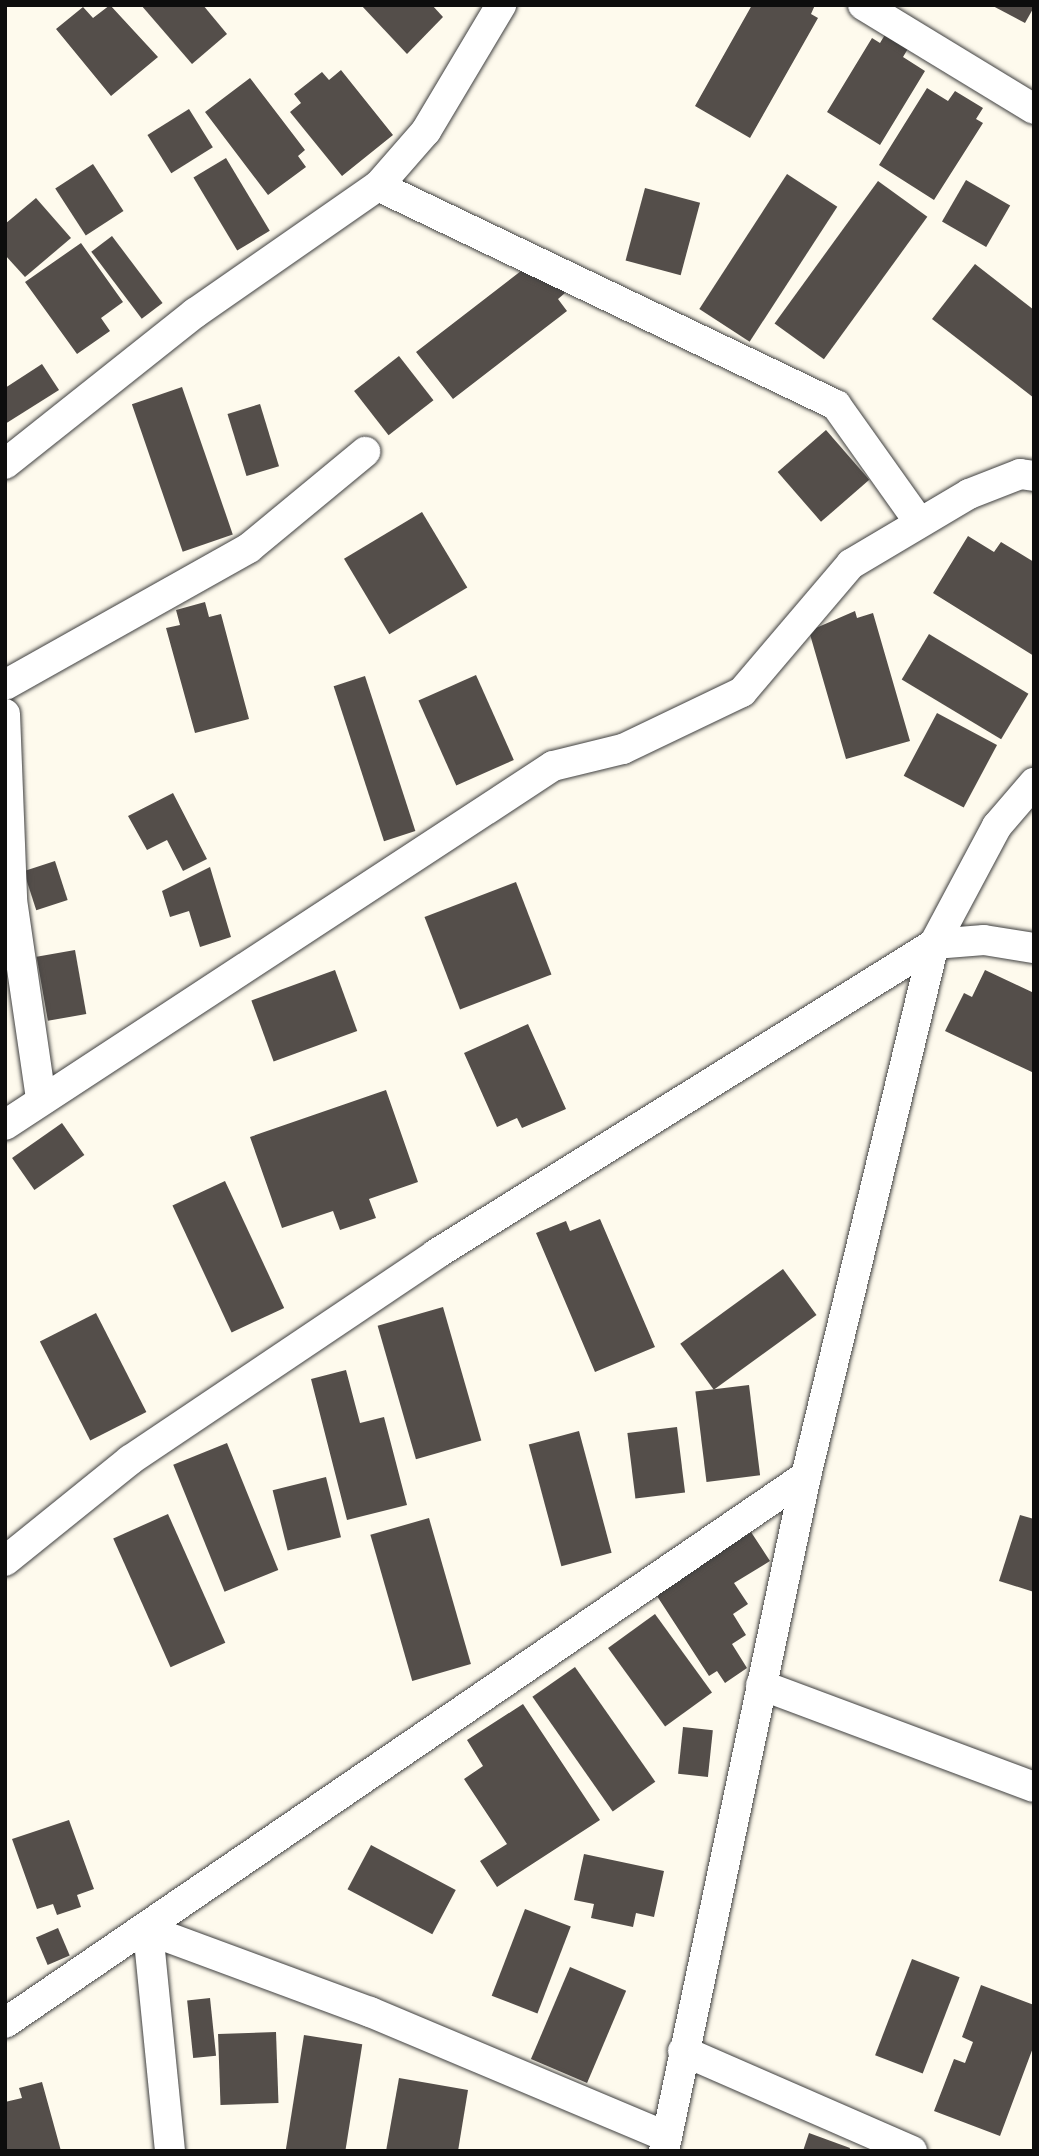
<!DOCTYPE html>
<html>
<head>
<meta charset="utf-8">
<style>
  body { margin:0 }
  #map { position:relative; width:1039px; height:2156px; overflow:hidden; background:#fefaed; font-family:"Libre Baskerville",serif }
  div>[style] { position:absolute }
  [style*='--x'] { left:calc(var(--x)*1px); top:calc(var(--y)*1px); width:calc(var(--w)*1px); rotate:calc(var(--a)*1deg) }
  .building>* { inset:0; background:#544e4a; transform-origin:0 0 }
  .roads { filter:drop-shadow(0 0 2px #404040) drop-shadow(0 0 2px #404040) }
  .street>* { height:30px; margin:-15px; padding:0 15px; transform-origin:15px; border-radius:15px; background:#fff }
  span { translate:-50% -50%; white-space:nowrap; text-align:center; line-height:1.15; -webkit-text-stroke:7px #fff; paint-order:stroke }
  .frame { position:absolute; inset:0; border:7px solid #0d0d0d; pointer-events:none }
</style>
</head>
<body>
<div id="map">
  <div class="building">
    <i style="clip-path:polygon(110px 5px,158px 57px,111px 96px,56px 29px,83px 7px,93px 18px)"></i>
    <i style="clip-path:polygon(141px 5px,203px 5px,227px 34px,192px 64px)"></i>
    <i style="clip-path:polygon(361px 5px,432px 5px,443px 17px,407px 54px)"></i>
    <i style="clip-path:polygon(752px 5px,815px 5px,811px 14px,818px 18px,750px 138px,695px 106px)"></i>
    <i style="clip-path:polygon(991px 5px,1034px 5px,1034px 7px,1025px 23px)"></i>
    <i style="clip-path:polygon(886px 33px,909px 47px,903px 57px,925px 71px,880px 145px,827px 112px,872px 38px,880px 43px)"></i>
    <i style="clip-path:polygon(341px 70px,393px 135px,342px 176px,290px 112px,301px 103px,294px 94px,322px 72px,329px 80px)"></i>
    <i style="clip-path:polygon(250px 78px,305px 150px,298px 156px,306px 167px,268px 195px,205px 112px)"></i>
    <i style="clip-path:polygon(927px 88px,948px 101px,955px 91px,983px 108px,976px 119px,983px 123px,934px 200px,879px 165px)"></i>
    <i style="left:189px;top:109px;width:45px;height:49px;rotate:58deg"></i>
    <i style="left:226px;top:158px;width:85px;height:38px;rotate:59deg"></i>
    <i style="left:93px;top:164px;width:56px;height:45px;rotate:57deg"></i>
    <i style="left:787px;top:174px;width:60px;height:161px;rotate:33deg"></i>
    <i style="left:966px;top:180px;width:51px;height:48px;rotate:30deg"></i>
    <i style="left:878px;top:181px;width:61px;height:176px;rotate:36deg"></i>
    <i style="left:645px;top:188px;width:57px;height:75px;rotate:15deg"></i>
    <i style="clip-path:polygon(36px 198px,71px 238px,25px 277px,5px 255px,5px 224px)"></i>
    <i style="left:112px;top:236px;width:84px;height:26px;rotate:53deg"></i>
    <i style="clip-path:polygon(81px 243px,123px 302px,101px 318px,110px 331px,77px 354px,25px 282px)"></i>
    <i style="clip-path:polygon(530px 264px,544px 265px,565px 293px,558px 299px,567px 311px,453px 399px,416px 352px)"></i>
    <i style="clip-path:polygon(975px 264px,1034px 310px,1034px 398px,932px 319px)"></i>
    <i style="left:399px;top:356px;width:56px;height:57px;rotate:52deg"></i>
    <i style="clip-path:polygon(42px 364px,59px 390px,5px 424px,5px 388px)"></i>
    <i style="left:182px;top:387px;width:156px;height:53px;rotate:71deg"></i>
    <i style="left:260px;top:404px;width:65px;height:34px;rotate:73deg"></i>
    <i style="left:826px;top:430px;width:66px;height:64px;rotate:49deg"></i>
    <i style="left:422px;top:512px;width:88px;height:91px;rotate:59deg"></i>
    <i style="clip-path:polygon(968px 536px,994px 552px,1001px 542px,1034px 562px,1034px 656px,933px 593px)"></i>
    <i style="clip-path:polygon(205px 602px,209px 617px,221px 614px,249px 719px,195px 733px,166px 628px,180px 625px,176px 610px)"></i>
    <i style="clip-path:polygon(855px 611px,857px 618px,873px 613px,910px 741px,846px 759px,809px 631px)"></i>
    <i style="left:929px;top:634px;width:116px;height:53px;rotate:31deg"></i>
    <i style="left:476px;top:675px;width:93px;height:63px;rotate:66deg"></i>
    <i style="left:365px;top:676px;width:163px;height:33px;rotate:72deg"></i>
    <i style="left:937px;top:713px;width:68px;height:71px;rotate:28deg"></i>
    <i style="clip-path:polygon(173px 793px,207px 859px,183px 871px,167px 840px,147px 850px,128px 816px)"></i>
    <i style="left:55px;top:861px;width:41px;height:33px;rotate:72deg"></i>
    <i style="clip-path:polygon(210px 867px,231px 937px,200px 947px,189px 911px,170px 917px,162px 891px)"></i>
    <i style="left:516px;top:882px;width:99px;height:98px;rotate:69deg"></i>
    <i style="left:75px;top:950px;width:65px;height:39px;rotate:80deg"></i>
    <i style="left:335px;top:970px;width:65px;height:89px;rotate:70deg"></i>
    <i style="clip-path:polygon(985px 970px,1034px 993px,1034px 1073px,945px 1031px,964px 993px,972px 997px)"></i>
    <i style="clip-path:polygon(528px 1024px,566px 1109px,522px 1128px,517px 1118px,497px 1127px,464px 1053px)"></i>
    <i style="clip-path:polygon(386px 1090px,418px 1182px,369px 1199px,376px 1218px,340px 1230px,333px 1211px,282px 1228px,250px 1137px)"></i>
    <i style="left:62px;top:1123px;width:39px;height:61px;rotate:55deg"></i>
    <i style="left:225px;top:1181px;width:140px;height:58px;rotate:65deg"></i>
    <i style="clip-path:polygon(600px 1219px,655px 1347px,595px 1372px,536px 1233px,566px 1221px,570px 1231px)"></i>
    <i style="left:783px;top:1269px;width:57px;height:127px;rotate:54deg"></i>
    <i style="left:443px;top:1307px;width:139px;height:68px;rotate:74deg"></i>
    <i style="left:96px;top:1313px;width:111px;height:63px;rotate:63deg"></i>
    <i style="clip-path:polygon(346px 1370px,360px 1423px,384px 1417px,407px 1505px,347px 1520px,311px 1379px)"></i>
    <i style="left:749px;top:1385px;width:91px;height:54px;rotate:83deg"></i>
    <i style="left:677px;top:1427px;width:66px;height:50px;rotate:83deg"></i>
    <i style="left:579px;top:1431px;width:126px;height:52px;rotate:75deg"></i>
    <i style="left:227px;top:1443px;width:137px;height:58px;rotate:68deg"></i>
    <i style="left:326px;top:1477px;width:62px;height:55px;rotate:76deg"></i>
    <i style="left:168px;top:1514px;width:141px;height:60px;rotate:66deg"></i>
    <i style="clip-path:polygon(1020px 1515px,1034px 1519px,1034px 1592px,999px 1581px)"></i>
    <i style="left:429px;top:1518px;width:152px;height:61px;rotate:74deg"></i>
    <i style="clip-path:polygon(751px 1532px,770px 1561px,734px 1583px,748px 1604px,733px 1614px,746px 1635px,732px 1644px,747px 1668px,725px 1683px,717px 1671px,709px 1676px,655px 1593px)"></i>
    <i style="left:655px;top:1614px;width:97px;height:58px;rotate:54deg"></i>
    <i style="left:575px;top:1667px;width:140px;height:52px;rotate:55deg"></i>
    <i style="clip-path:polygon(523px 1704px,600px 1820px,497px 1887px,480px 1861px,507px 1844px,464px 1779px,483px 1766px,467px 1740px)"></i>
    <i style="left:683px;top:1727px;width:30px;height:47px;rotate:6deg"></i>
    <i style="clip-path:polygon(69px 1820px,94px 1889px,77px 1895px,81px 1907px,57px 1915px,53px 1904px,37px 1909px,12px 1839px)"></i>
    <i style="left:371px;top:1845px;width:96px;height:50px;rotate:28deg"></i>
    <i style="clip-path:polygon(584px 1854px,664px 1871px,654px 1917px,636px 1913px,633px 1927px,591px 1918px,594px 1904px,574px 1900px)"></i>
    <i style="left:525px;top:1909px;width:49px;height:93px;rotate:21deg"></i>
    <i style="left:58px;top:1928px;width:30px;height:24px;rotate:67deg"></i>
    <i style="left:912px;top:1959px;width:51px;height:103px;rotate:21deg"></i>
    <i style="left:570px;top:1967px;width:61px;height:100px;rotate:23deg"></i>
    <i style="clip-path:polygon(981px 1985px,1034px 2005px,1034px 2045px,1000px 2136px,934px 2111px,954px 2059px,965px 2063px,973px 2042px,962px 2037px)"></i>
    <i style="left:210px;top:1998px;width:58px;height:23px;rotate:84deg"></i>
    <i style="left:276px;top:2032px;width:71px;height:58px;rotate:88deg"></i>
    <i style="left:304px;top:2035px;width:59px;height:118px;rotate:9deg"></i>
    <i style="clip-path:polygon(399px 2078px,468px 2090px,458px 2151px,386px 2151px)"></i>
    <i style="clip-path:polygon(42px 2082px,61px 2151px,5px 2151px,5px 2102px,22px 2098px,19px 2088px)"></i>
    <i style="clip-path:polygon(809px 2133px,850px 2148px,849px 2151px,803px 2151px)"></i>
  </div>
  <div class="roads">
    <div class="street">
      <i style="--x:863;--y:5;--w:200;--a:31.3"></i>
      <i style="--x:378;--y:186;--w:508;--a:25.56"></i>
      <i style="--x:836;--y:405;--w:143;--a:54.6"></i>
      <i style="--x:5;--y:464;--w:243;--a:-38.5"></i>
      <i style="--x:195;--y:313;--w:223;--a:-34.8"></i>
      <i style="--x:378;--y:186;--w:73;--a:-48.9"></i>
      <i style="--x:426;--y:131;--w:147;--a:-59.2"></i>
      <i style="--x:5;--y:685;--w:280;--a:-29.3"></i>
      <i style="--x:249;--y:548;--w:151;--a:-39.6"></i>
      <i style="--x:5;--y:714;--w:186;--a:87.8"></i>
      <i style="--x:12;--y:900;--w:202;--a:81.7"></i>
      <i style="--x:5;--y:1125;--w:655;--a:-33.23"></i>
      <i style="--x:553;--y:766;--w:72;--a:-13.7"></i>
      <i style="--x:623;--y:749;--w:132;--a:-25.6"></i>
      <i style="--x:742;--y:692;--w:168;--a:-49.6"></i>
      <i style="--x:851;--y:564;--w:137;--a:-30.7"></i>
      <i style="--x:969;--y:494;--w:55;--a:-21.4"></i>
      <i style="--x:1020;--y:474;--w:14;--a:8"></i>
      <i style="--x:5;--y:1561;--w:161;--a:-38.9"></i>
      <i style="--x:130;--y:1460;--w:369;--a:-33.9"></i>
      <i style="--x:436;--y:1254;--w:587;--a:-31.9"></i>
      <i style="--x:934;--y:944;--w:50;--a:-4.6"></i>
      <i style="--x:984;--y:940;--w:51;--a:9.1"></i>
      <i style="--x:761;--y:1685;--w:291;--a:20.5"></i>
      <i style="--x:5;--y:2023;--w:970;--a:-34.33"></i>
      <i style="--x:806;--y:1476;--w:547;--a:-76.47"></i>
      <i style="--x:934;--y:944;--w:134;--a:-61.9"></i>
      <i style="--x:997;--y:826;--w:57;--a:-49.3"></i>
      <i style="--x:683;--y:2051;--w:250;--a:23.6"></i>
      <i style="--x:170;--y:2151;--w:222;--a:-95.7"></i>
      <i style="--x:148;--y:1930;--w:237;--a:20.3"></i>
      <i style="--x:370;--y:2012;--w:322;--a:22.8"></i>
      <i style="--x:664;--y:2151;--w:690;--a:-78.12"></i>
    </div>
  </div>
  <div class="frame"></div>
</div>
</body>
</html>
